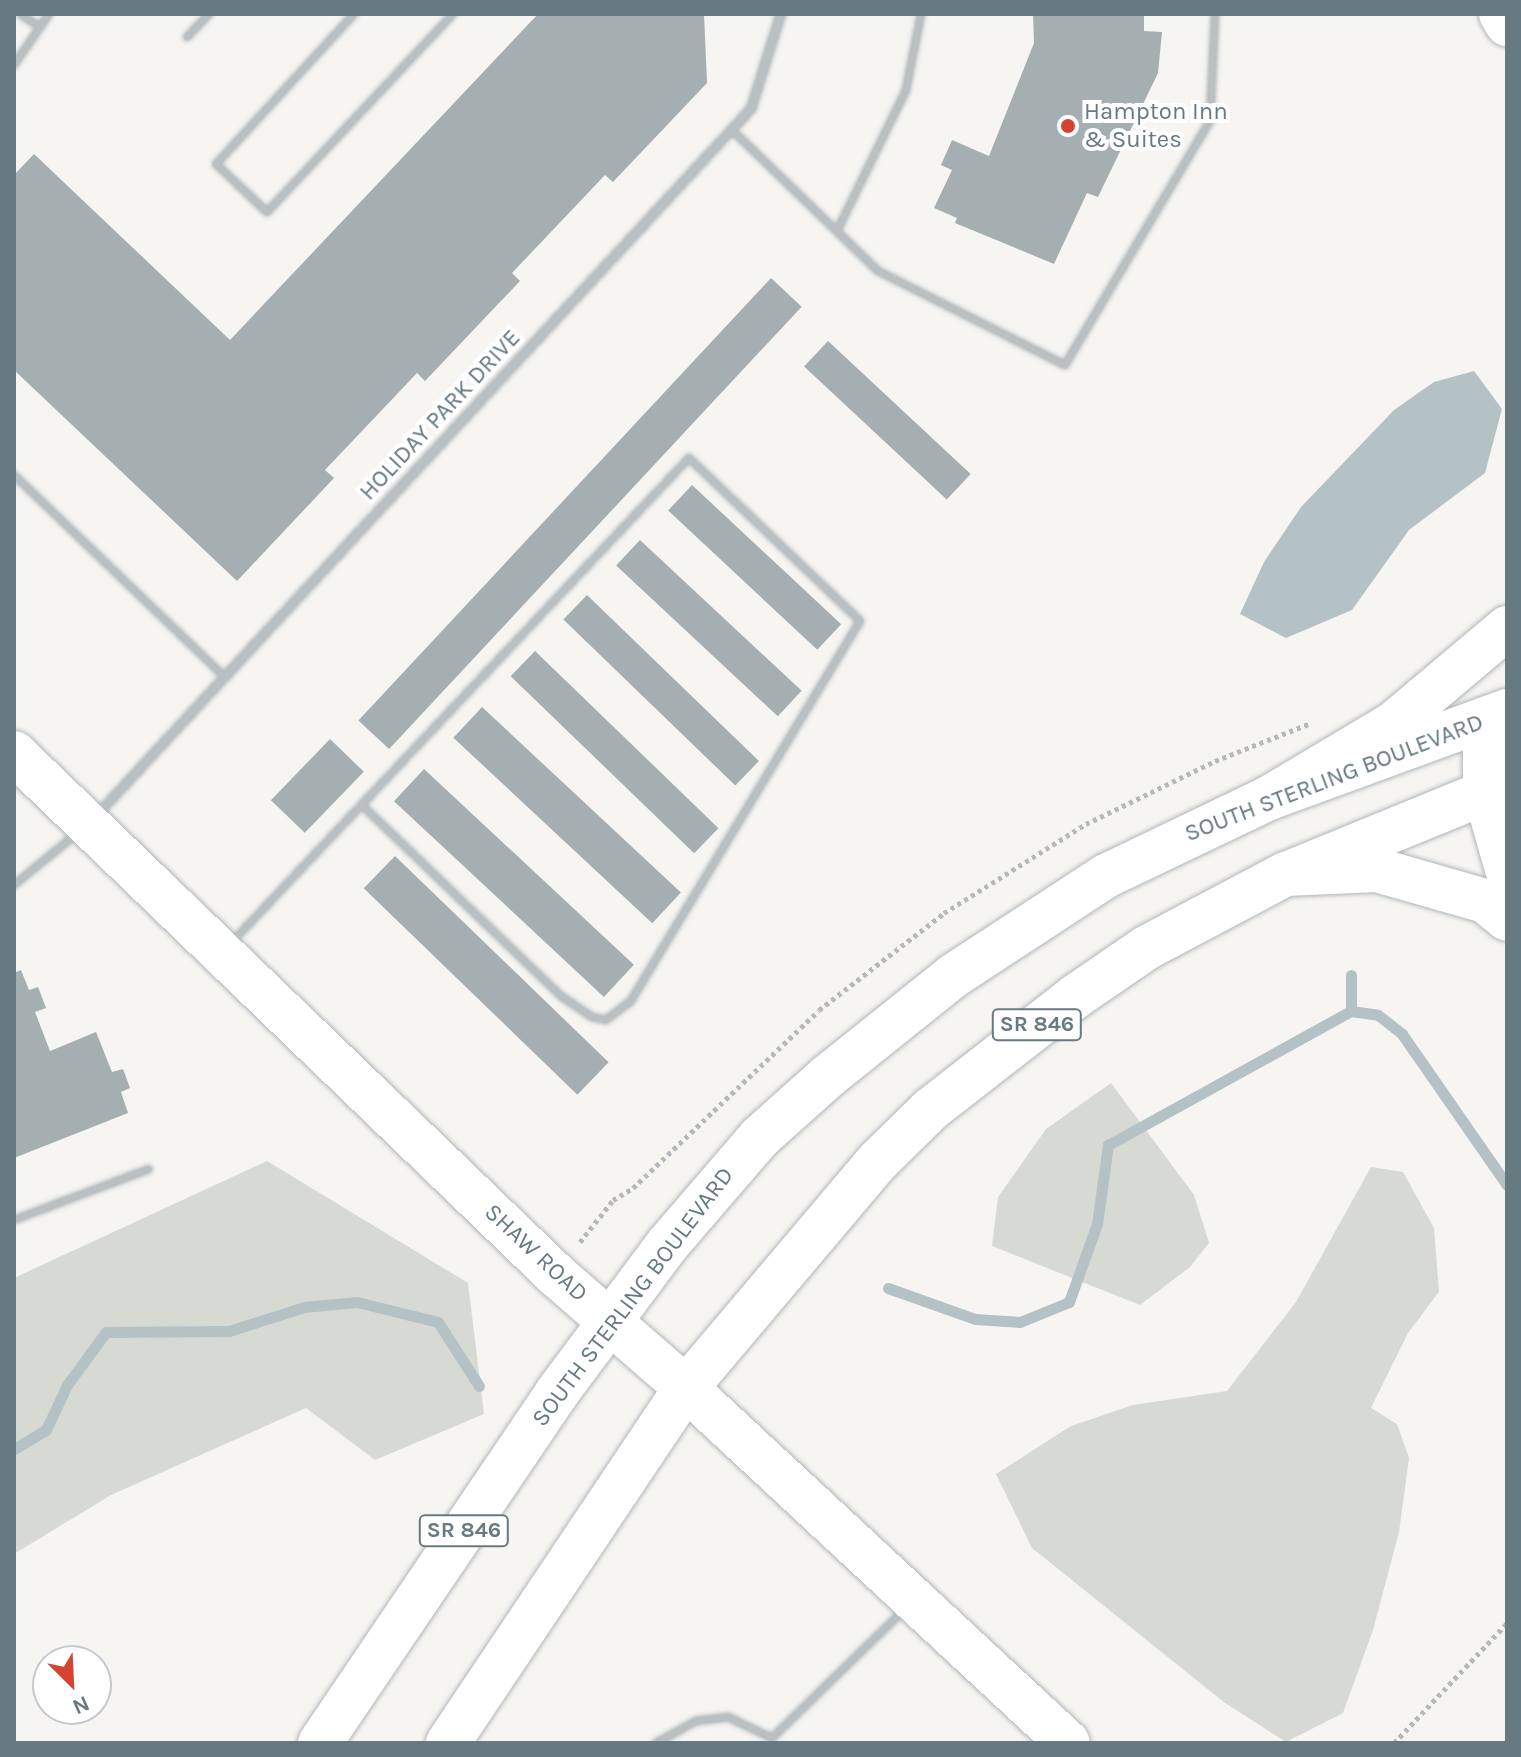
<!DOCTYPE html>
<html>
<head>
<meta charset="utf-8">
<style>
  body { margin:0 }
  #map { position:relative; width:1521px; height:1757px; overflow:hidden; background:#f6f5f2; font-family:Karla,sans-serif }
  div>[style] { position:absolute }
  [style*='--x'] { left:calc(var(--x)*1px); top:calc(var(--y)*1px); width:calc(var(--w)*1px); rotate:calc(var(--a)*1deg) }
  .green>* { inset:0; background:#d6dad2 }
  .water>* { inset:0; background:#b5c2c5 }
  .stream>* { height:11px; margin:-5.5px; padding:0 5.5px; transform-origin:5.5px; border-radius:5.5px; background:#b5c2c5 }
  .building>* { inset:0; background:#a5aeb1; transform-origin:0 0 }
  .path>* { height:5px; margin-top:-2.5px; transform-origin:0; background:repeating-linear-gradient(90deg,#b5b9bb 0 4px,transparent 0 8px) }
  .roads { filter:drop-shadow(0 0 2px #afb6b9) drop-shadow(0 0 2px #afb6b9) }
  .lane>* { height:6px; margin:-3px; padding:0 3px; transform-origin:3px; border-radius:3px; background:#bac0c2 }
  .street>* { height:8px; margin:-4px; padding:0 4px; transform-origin:4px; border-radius:4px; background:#bac0c2 }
  .secondary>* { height:44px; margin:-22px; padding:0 22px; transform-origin:22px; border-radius:22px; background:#fff }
  .primary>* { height:44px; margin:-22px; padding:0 22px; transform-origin:22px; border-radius:22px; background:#fff }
  .highway>* { height:44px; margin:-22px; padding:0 22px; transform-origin:22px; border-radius:22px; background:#fff }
  .dots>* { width:22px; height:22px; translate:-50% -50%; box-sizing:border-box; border:4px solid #fff; border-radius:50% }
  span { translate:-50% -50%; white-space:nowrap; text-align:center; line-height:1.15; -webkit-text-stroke:8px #fff; paint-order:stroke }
  .shield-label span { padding:2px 6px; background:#fff; border:2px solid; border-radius:6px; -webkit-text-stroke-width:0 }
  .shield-label { font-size:22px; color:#677981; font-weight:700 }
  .poi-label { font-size:24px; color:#677981 }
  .left { translate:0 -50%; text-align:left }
  .street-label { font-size:24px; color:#677981 }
  .frame { position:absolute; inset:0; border:16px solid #677981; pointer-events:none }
  .north { position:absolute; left:32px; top:1645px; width:80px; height:80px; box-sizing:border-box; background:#fff; border:2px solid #c2c9cd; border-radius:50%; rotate:156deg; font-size:22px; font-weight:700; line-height:32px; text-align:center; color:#677981 }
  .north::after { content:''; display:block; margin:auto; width:28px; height:36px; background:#d54433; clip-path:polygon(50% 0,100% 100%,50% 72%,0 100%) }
</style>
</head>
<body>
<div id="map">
  <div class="green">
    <i style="clip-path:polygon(1111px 1083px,1194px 1195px,1209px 1243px,1190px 1267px,1140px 1305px,992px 1246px,998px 1197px,1046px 1129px)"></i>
    <i style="clip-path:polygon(267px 1161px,468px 1283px,484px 1414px,375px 1460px,306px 1408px,111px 1495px,14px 1554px,14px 1278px)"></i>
    <i style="clip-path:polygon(1371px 1167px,1403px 1172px,1434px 1228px,1439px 1292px,1408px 1333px,1371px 1408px,1397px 1424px,1409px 1458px,1399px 1532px,1373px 1630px,1343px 1713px,1286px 1742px,1225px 1703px,1032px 1548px,996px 1474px,1071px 1426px,1133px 1405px,1227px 1391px,1296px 1302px)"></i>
  </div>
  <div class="water">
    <i style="clip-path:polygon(1474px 371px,1502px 409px,1485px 473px,1409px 530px,1352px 610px,1286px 638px,1240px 614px,1264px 562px,1301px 507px,1394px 410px,1434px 382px)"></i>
  </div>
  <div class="stream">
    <i style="--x:1351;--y:1011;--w:36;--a:-90"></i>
    <i style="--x:888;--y:1288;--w:92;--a:19.6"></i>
    <i style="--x:975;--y:1319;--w:45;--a:3.8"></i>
    <i style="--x:1020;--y:1322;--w:53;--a:-22.2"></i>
    <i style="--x:1069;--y:1302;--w:83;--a:-70.3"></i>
    <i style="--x:1097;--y:1224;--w:80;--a:-82.1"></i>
    <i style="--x:1108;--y:1145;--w:277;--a:-28.9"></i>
    <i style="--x:1351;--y:1011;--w:27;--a:8"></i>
    <i style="--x:1378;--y:1015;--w:31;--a:38"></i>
    <i style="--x:1402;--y:1034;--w:184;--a:55.2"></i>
    <i style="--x:14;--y:1449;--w:37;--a:-31"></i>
    <i style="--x:46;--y:1430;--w:50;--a:-65"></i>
    <i style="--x:67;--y:1385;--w:66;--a:-53.7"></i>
    <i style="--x:106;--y:1332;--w:123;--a:-0.5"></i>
    <i style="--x:229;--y:1331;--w:79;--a:-17.7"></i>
    <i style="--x:304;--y:1307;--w:53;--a:-5.4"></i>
    <i style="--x:357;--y:1302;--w:83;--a:13.9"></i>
    <i style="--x:438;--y:1322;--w:76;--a:57.4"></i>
  </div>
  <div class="building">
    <i style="clip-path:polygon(538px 14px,704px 14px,707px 83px,613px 182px,605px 175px,512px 273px,520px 281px,425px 381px,417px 373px,325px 470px,334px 478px,237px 581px,14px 370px,14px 175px,34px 154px,230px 340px)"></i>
    <i style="clip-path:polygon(1033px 14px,1144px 14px,1144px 31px,1162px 32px,1158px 73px,1098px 197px,1087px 193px,1054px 264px,955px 223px,957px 218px,934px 208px,952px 170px,941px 165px,952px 140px,989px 156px,1034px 43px)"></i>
    <i style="left:771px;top:278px;width:42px;height:605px;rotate:43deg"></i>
    <i style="left:828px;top:341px;width:195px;height:35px;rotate:43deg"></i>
    <i style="left:692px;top:485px;width:204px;height:35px;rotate:43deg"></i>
    <i style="left:640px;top:540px;width:221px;height:35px;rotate:43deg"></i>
    <i style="left:587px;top:595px;width:239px;height:34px;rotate:44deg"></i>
    <i style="left:535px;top:651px;width:255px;height:35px;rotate:44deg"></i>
    <i style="left:482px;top:707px;width:272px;height:42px;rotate:43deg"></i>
    <i style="left:330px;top:739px;width:47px;height:85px;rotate:44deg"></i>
    <i style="left:424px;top:769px;width:287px;height:44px;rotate:43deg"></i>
    <i style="left:395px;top:856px;width:297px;height:45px;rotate:44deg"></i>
    <i style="clip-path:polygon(21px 970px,29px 990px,38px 987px,46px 1008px,35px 1012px,50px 1051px,96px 1032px,112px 1072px,123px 1069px,130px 1088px,121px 1092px,128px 1113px,14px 1158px,14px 973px)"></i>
  </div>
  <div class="path">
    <i style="--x:580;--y:1242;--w:53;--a:-51.8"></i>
    <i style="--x:613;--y:1200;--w:23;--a:-31"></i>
    <i style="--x:633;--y:1188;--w:257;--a:-43.7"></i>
    <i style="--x:819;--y:1010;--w:158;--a:-37.8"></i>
    <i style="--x:944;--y:913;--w:168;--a:-32.1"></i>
    <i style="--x:1086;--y:824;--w:144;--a:-26"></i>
    <i style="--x:1215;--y:761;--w:103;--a:-21.6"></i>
    <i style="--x:1394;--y:1743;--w:165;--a:-46.7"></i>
  </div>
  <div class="roads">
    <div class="lane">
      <i style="--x:20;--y:14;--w:24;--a:33"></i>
      <i style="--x:354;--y:14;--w:204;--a:132.6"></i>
      <i style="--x:216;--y:164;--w:70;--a:43.3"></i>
      <i style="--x:267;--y:212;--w:272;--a:-46.8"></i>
      <i style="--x:187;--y:37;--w:32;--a:-46"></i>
      <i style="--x:14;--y:65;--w:62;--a:-55.5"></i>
      <i style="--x:732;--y:130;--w:203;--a:44"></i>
      <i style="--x:878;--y:271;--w:209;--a:26.7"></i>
      <i style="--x:1065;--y:365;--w:284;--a:-59.3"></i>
      <i style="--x:1210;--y:121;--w:107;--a:-87.3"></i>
      <i style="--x:837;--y:231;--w:157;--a:-63.9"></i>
      <i style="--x:906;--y:90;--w:77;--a:-78.8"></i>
      <i style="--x:14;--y:475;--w:292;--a:43.8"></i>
      <i style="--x:14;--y:885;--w:80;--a:-39.4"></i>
      <i style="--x:233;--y:941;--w:664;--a:-46.65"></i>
      <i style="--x:689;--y:458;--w:236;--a:43.6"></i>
      <i style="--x:860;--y:621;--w:444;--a:121.1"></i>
      <i style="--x:631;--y:1001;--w:31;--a:143"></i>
      <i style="--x:606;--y:1020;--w:14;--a:-168"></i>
      <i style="--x:592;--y:1017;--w:37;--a:-146"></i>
      <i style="--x:561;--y:996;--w:276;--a:-136.2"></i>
      <i style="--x:14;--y:1220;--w:144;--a:-20.7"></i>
      <i style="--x:656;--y:1743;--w:46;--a:-28.8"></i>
      <i style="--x:696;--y:1721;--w:32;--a:-7"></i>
      <i style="--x:728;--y:1717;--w:49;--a:25.5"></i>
      <i style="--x:772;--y:1738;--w:181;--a:-44.1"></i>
    </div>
    <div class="street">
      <i style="--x:96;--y:816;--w:964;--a:-47.19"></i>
      <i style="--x:751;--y:109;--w:100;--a:-72.5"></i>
    </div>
    <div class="secondary">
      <i style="--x:14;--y:753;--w:751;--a:43.92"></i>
      <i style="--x:555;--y:1274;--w:174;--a:41"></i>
      <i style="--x:686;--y:1388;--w:521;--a:42.9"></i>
    </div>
    <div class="primary">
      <i style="--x:320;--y:1743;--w:421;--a:-55.9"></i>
      <i style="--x:556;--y:1394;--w:186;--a:-53.3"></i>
      <i style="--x:667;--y:1245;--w:143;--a:-49.3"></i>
      <i style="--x:760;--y:1137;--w:90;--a:-41.8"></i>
      <i style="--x:827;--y:1077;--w:161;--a:-38.7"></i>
      <i style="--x:953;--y:976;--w:183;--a:-33.2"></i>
      <i style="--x:1106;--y:876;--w:181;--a:-25.6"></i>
      <i style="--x:1269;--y:798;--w:253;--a:-20.1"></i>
      <i style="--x:448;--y:1743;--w:427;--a:-56.2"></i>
      <i style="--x:686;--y:1388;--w:297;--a:-49.8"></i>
      <i style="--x:878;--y:1161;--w:74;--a:-44.5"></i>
      <i style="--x:931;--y:1109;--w:184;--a:-37.9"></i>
      <i style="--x:1076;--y:996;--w:85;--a:-34.4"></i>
      <i style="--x:1146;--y:948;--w:158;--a:-27.9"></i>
      <i style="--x:1286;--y:874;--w:239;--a:-22.2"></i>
    </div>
    <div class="highway">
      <i style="--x:1501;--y:14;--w:12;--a:59"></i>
      <i style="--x:1485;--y:719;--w:73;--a:90"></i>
      <i style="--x:1485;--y:792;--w:80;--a:74.1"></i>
      <i style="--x:1269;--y:798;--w:144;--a:-30.8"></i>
      <i style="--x:1393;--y:724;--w:149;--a:-40.1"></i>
      <i style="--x:1286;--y:874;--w:91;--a:-2.5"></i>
      <i style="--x:1377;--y:870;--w:112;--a:16"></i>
      <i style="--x:1485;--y:901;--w:28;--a:39"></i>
    </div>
  </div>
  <div class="dots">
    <i style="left:1068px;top:126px;background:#d54433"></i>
  </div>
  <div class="shield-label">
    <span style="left:1037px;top:1025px">SR 846</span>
    <span style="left:464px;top:1531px">SR 846</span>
  </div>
  <div class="poi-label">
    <span class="left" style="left:1084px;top:126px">Hampton Inn<br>&amp; Suites</span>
  </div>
  <div class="street-label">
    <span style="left:440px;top:415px;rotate:-47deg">HOLIDAY PARK DRIVE</span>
    <span style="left:1334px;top:778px;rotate:-21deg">SOUTH STERLING BOULEVARD</span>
    <span style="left:536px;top:1253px;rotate:43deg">SHAW ROAD</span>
    <span style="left:633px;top:1297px;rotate:-53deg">SOUTH STERLING BOULEVARD</span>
  </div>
  <div class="frame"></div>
  <div class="north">N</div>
</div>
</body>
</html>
